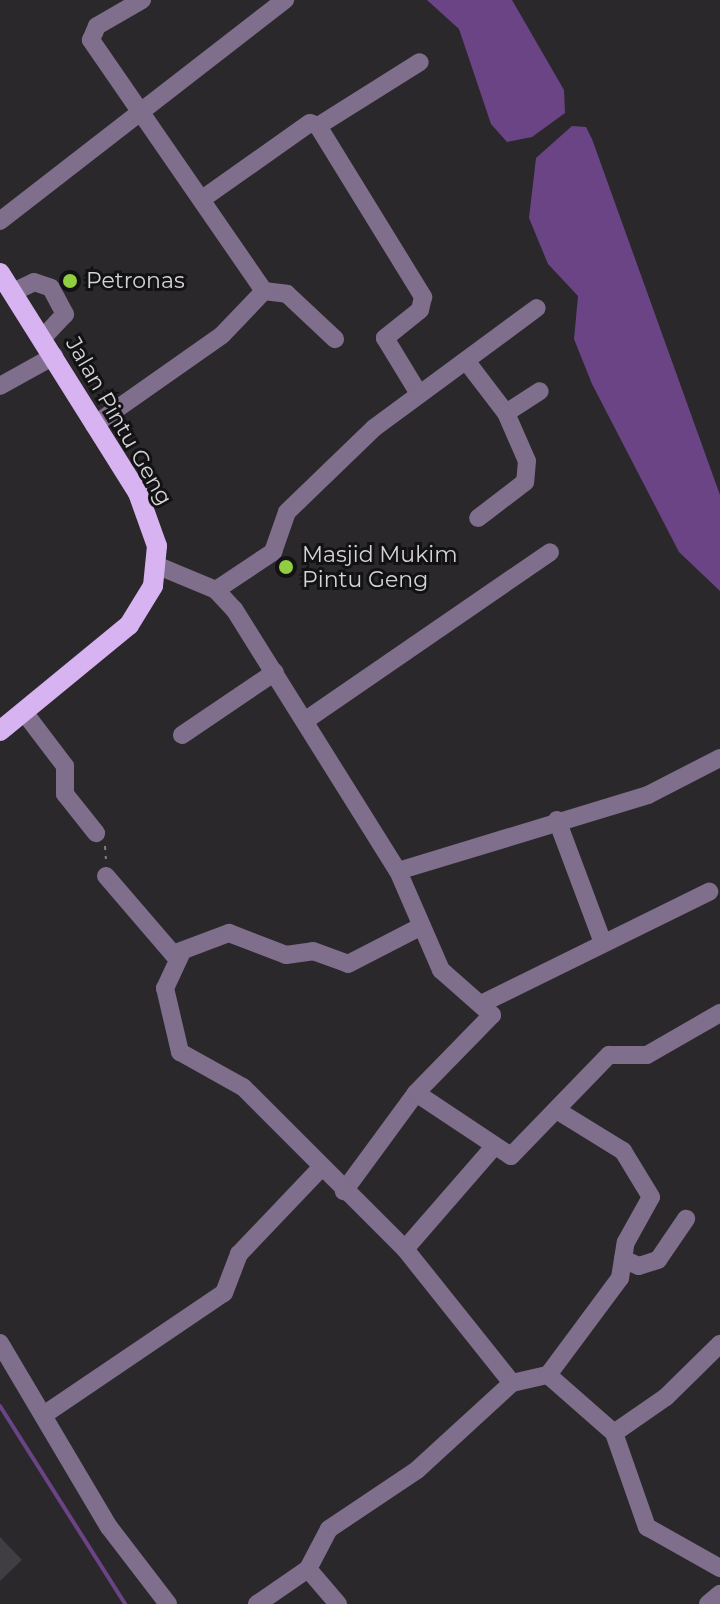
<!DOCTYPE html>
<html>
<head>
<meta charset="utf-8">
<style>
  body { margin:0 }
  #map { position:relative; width:720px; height:1604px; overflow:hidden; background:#2a282b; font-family:Montserrat,sans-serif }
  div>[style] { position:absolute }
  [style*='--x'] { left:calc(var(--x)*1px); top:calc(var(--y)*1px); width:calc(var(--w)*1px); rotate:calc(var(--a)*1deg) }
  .water>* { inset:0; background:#6b4485 }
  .stream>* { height:4px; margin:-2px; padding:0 2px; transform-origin:2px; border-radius:2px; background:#6b4485 }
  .building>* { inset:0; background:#403e42 }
  .path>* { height:2px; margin-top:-1px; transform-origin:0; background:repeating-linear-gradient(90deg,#807e81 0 4px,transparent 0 10px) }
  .minor>* { height:18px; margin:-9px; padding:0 9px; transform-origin:9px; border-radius:9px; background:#7f6e8c }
  .major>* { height:20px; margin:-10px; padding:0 10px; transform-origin:10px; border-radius:10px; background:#d7b3f1 }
  .dots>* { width:22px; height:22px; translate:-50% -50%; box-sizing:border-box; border:4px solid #121113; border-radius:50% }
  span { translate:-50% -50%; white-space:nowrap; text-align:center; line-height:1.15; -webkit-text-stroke:6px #121113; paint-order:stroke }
  .poi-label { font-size:22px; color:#d4d2d5 }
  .left { translate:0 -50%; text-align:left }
  .street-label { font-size:22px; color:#d4d2d5 }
</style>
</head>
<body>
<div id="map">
  <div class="water">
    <i style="clip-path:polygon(427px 0,512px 0,564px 90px,565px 113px,532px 137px,507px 142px,491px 124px,459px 29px)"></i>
    <i style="clip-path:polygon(572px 126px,586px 127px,592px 139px,720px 495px,720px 591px,679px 552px,592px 384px,574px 339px,578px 296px,548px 264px,529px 218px,536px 158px)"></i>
  </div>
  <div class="stream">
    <i style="--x:0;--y:1406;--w:234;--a:57.7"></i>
  </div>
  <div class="building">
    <i style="clip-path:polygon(0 1537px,22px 1560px,0 1581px)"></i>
  </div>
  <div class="path">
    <i style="--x:105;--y:846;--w:13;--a:86"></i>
  </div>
  <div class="minor">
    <i style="--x:318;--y:126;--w:120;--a:-32.1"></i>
    <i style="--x:205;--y:197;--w:128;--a:-35.2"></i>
    <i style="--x:310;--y:123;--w:9;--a:21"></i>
    <i style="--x:318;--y:126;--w:201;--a:58.4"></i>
    <i style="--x:423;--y:297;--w:13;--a:103"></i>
    <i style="--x:420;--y:310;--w:45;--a:141.3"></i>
    <i style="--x:385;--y:338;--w:66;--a:58.7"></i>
    <i style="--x:0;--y:221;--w:361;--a:-37.8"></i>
    <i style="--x:264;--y:291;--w:23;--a:7"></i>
    <i style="--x:287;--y:294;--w:66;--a:43.2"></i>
    <i style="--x:13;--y:292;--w:23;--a:-25"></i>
    <i style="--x:34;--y:282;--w:18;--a:19"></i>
    <i style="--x:51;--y:288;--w:30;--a:62"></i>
    <i style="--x:65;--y:314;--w:33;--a:133"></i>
    <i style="--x:467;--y:362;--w:64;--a:52.6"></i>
    <i style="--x:506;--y:413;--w:52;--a:66.4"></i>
    <i style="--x:527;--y:461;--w:21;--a:95"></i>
    <i style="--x:525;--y:482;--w:59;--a:142.5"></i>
    <i style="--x:0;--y:386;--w:62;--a:-29.1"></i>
    <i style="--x:506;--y:413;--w:40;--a:-32.9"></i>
    <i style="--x:94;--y:425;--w:156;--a:-35.1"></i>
    <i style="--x:222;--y:335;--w:61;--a:-46.3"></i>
    <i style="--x:264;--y:291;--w:305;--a:-124.6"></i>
    <i style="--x:91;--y:40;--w:15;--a:-67"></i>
    <i style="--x:97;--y:26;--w:52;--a:-30"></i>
    <i style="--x:156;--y:565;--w:65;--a:22.6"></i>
    <i style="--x:216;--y:590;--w:26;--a:47"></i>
    <i style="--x:234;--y:609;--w:309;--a:58"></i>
    <i style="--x:398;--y:871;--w:108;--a:66.5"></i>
    <i style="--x:441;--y:970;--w:68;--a:41.4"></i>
    <i style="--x:492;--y:1015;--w:109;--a:134.3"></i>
    <i style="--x:416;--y:1093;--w:122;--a:126.3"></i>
    <i style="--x:216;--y:590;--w:69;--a:-33.7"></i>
    <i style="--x:273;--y:552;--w:42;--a:-70.7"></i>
    <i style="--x:287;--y:512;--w:121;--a:-44"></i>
    <i style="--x:374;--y:428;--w:202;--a:-36.4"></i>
    <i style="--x:24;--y:712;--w:68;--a:52.8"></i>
    <i style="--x:65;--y:766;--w:28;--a:90"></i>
    <i style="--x:65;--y:794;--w:50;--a:51.5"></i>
    <i style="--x:306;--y:720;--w:296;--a:-34.5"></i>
    <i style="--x:182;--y:735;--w:112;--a:-34.1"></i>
    <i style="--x:557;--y:820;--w:131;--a:69.5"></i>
    <i style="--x:398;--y:871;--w:261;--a:-16.9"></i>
    <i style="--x:648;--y:795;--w:81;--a:-27.2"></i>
    <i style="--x:106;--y:876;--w:103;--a:49.3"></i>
    <i style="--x:173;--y:954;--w:60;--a:-20.6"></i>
    <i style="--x:229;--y:933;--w:61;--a:21.1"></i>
    <i style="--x:286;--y:955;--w:27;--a:-8"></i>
    <i style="--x:313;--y:951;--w:37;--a:20"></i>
    <i style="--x:348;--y:964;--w:83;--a:-27.2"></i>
    <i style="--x:181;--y:954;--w:38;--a:115"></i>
    <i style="--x:165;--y:988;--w:66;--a:76.8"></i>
    <i style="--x:180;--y:1052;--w:72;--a:29.1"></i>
    <i style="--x:243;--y:1087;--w:229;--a:45"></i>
    <i style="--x:405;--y:1249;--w:171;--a:51.4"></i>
    <i style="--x:485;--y:1002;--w:250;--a:-26.2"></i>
    <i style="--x:416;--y:1093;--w:114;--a:33.6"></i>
    <i style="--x:511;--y:1156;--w:141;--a:-45.9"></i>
    <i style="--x:609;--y:1055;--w:38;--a:0"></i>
    <i style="--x:647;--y:1055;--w:84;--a:-29.9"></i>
    <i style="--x:405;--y:1249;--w:131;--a:-49"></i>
    <i style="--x:623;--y:1259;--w:17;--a:24"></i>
    <i style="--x:639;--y:1266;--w:20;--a:-18"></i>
    <i style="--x:658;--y:1260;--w:50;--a:-55.7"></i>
    <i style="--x:0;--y:1343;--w:214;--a:59.4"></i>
    <i style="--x:109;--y:1527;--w:97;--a:52.5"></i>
    <i style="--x:548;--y:1375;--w:88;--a:41.3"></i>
    <i style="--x:614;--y:1433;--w:100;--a:70.7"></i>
    <i style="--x:647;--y:1527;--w:84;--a:29.3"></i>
    <i style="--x:45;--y:1414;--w:216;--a:-34.1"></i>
    <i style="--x:224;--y:1293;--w:42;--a:-69"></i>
    <i style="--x:239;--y:1254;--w:119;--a:-46.4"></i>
    <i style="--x:614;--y:1433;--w:63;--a:-34.7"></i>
    <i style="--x:666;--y:1397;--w:76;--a:-44.5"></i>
    <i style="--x:257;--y:1604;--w:62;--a:-34.5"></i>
    <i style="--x:338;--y:1604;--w:46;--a:-130.6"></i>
    <i style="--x:308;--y:1569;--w:45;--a:-62.3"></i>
    <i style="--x:329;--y:1529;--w:106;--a:-33.8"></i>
    <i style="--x:417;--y:1470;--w:129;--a:-42.5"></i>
    <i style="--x:512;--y:1383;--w:37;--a:-13"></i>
    <i style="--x:548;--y:1375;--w:121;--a:-53.4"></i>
    <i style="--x:620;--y:1278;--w:36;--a:-81"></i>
    <i style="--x:626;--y:1242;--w:51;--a:-60.9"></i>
    <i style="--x:651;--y:1197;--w:54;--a:-121.3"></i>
    <i style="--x:623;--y:1151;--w:76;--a:-148.4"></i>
    <i style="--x:708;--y:1604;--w:16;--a:-40"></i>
  </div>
  <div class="major">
    <i style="--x:0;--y:273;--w:260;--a:57.9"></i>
    <i style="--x:138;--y:493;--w:56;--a:70.3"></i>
    <i style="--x:157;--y:546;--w:40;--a:95.7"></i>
    <i style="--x:153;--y:586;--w:46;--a:121.6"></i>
    <i style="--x:129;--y:625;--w:167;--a:140.6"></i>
  </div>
  <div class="dots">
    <i style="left:70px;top:281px;background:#90cd41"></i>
    <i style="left:286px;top:567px;background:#90cd41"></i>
  </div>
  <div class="poi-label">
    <span class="left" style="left:86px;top:281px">Petronas</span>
    <span class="left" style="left:302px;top:567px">Masjid Mukim<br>Pintu Geng</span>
  </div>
  <div class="street-label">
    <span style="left:119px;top:421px;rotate:60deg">Jalan Pintu Geng</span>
  </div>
</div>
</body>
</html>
